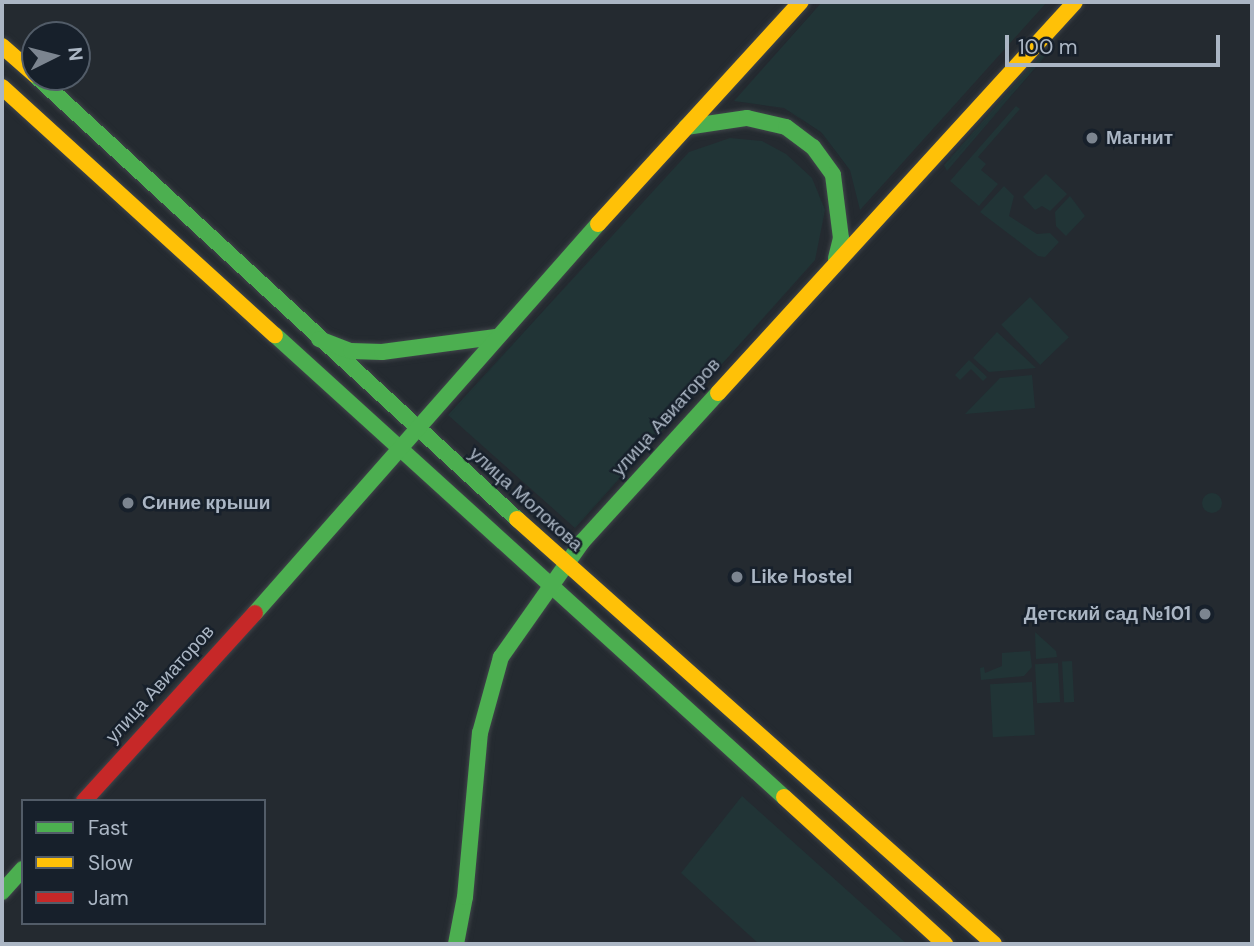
<!DOCTYPE html>
<html>
<head>
<meta charset="utf-8">
<style>
  body { margin:0 }
  #map { position:relative; width:1254px; height:946px; overflow:hidden; background:#242a30; font-family:"DM Sans",sans-serif }
  div>[style] { position:absolute }
  [style*='--x'] { left:calc(var(--x)*1px); top:calc(var(--y)*1px); width:calc(var(--w)*1px); rotate:calc(var(--a)*1deg) }
  .green>* { inset:0; background:#213436; transform-origin:0 0 }
  .round { border-radius:50% }
  .roads { filter:drop-shadow(0 0 2px #40454a) drop-shadow(0 0 2px #40454a) }
  .fast>* { height:16px; margin:-8px; padding:0 8px; transform-origin:8px; border-radius:8px; background:#4caf50 }
  .slow>* { height:16px; margin:-8px; padding:0 8px; transform-origin:8px; border-radius:8px; background:#ffc107 }
  .jam>* { height:16px; margin:-8px; padding:0 8px; transform-origin:8px; border-radius:8px; background:#c62828 }
  .dots>* { width:19px; height:19px; translate:-50% -50%; box-sizing:border-box; border:4px solid #17202b; border-radius:50% }
  span { translate:-50% -50%; white-space:nowrap; text-align:center; line-height:1.15; -webkit-text-stroke:5px #17202b; paint-order:stroke }
  .poi-label { font-size:19px; color:#abb6c4; font-weight:700 }
  .left { translate:0 -50%; text-align:left }
  .right { translate:-100% -50%; text-align:right }
  .street-label { font-size:19px; color:#abb6c4 }
  .frame { position:absolute; inset:0; border:4px solid #abb6c4; pointer-events:none }
  .legend { position:absolute; left:21px; top:799px; width:245px; height:126px; box-sizing:border-box; background:#17202b; border:2px solid #525c68; margin:0; padding:9px 12px; list-style:none; font-size:21px; color:#abb6c4 }
  .legend li { display:flex; align-items:center; gap:14px; height:35px }
  .legend b { width:35px; border:2px solid #525c68 }
  .north { position:absolute; left:21px; top:21px; width:70px; height:70px; box-sizing:border-box; background:#17202b; border:2px solid #525c68; border-radius:50%; rotate:84deg; font-size:19px; font-weight:700; line-height:28px; text-align:center; color:#abb6c4 }
  .north::after { content:''; display:block; margin:auto; width:24px; height:32px; background:#7c8590; clip-path:polygon(50% 0,100% 100%,50% 72%,0 100%) }
  .scale { position:absolute; left:1005px; top:35px; width:215px; height:32px; box-sizing:border-box; border:4px solid #abb6c4; border-top:0; padding-left:9px; font-size:21px; line-height:24px; white-space:nowrap; color:#abb6c4; -webkit-text-stroke:5px #17202b; paint-order:stroke }
</style>
</head>
<body>
<div id="map">
  <div class="green">
    <i style="clip-path:polygon(822px 2px,1047px 2px,860px 210px,850px 170px,821px 132px,784px 108px,734px 101px)"></i>
    <i style="clip-path:polygon(1041px 55px,1046px 55px,947px 171px,944px 165px)"></i>
    <i style="clip-path:polygon(1016px 106px,1020px 109px,978px 157px,986px 164px,981px 170px,998px 184px,979px 206px,950px 181px)"></i>
    <i style="clip-path:polygon(730px 138px,762px 141px,786px 154px,812px 178px,825px 210px,815px 260px,575px 528px,448px 415px,689px 152px)"></i>
    <i style="clip-path:polygon(1046px 174px,1067px 194px,1050px 211px,1042px 206px,1035px 210px,1023px 197px)"></i>
    <i style="clip-path:polygon(1004px 186px,1014px 196px,1009px 216px,1037px 234px,1050px 233px,1059px 242px,1045px 257px,1038px 256px,980px 212px)"></i>
    <i style="clip-path:polygon(1070px 196px,1085px 216px,1066px 236px,1056px 226px,1055px 212px)"></i>
    <i style="left:1030px;top:297px;width:56px;height:40px;rotate:46deg"></i>
    <i style="clip-path:polygon(997px 332px,1036px 368px,989px 372px,973px 358px)"></i>
    <i style="clip-path:polygon(969px 360px,987px 377px,983px 381px,971px 369px,960px 380px,955px 375px)"></i>
    <i style="clip-path:polygon(1032px 375px,1035px 408px,965px 414px,1000px 378px)"></i>
    <i class="round" style="left:1202px;top:493px;width:20px;height:20px"></i>
    <i style="clip-path:polygon(1035px 632px,1056px 651px,1057px 657px,1036px 659px)"></i>
    <i style="clip-path:polygon(1030px 651px,1032px 667px,1024px 676px,981px 680px,980px 668px,984px 667px,985px 673px,1002px 666px,1002px 653px)"></i>
    <i style="left:1072px;top:661px;width:41px;height:10px;rotate:87deg"></i>
    <i style="left:1058px;top:663px;width:39px;height:23px;rotate:87deg"></i>
    <i style="left:1032px;top:682px;width:53px;height:42px;rotate:87deg"></i>
    <i style="clip-path:polygon(742px 796px,907px 944px,759px 944px,681px 873px)"></i>
  </div>
  <div class="roads">
    <div class="fast">
      <i style="--x:37;--y:77;--w:653;--a:42.64"></i>
      <i style="--x:686;--y:127;--w:62;--a:-8.4"></i>
      <i style="--x:747;--y:118;--w:40;--a:13"></i>
      <i style="--x:786;--y:127;--w:34;--a:37"></i>
      <i style="--x:813;--y:147;--w:34;--a:54"></i>
      <i style="--x:833;--y:175;--w:64;--a:82.8"></i>
      <i style="--x:841;--y:238;--w:21;--a:104"></i>
      <i style="--x:275;--y:335;--w:687;--a:42.23"></i>
      <i style="--x:319;--y:339;--w:34;--a:21"></i>
      <i style="--x:351;--y:351;--w:31;--a:2"></i>
      <i style="--x:382;--y:352;--w:113;--a:-7.6"></i>
      <i style="--x:255;--y:613;--w:519;--a:-48.6"></i>
      <i style="--x:2;--y:892;--w:31;--a:-48"></i>
      <i style="--x:456;--y:944;--w:48;--a:-79.2"></i>
      <i style="--x:465;--y:897;--w:165;--a:-84.8"></i>
      <i style="--x:480;--y:733;--w:79;--a:-74.6"></i>
      <i style="--x:501;--y:657;--w:141;--a:-54.8"></i>
      <i style="--x:582;--y:542;--w:202;--a:-47.6"></i>
    </div>
    <div class="slow">
      <i style="--x:2;--y:46;--w:44;--a:41.3"></i>
      <i style="--x:2;--y:87;--w:369;--a:42.3"></i>
      <i style="--x:598;--y:224;--w:301;--a:-47.6"></i>
      <i style="--x:718;--y:393;--w:529;--a:-47.6"></i>
      <i style="--x:517;--y:519;--w:639;--a:41.7"></i>
      <i style="--x:784;--y:797;--w:218;--a:42.4"></i>
    </div>
    <div class="jam">
      <i style="--x:84;--y:801;--w:254;--a:-47.7"></i>
    </div>
  </div>
  <div class="dots">
    <i style="left:1092px;top:138px;background:#7c8590"></i>
    <i style="left:128px;top:503px;background:#7c8590"></i>
    <i style="left:737px;top:577px;background:#7c8590"></i>
    <i style="left:1205px;top:614px;background:#7c8590"></i>
  </div>
  <div class="poi-label">
    <span class="left" style="left:1106px;top:138px">Магнит</span>
    <span class="left" style="left:142px;top:503px">Синие крыши</span>
    <span class="left" style="left:751px;top:577px">Like Hostel</span>
    <span class="right" style="left:1191px;top:614px">Детский сад №101</span>
  </div>
  <div class="street-label">
    <span style="left:666px;top:417px;rotate:-48deg">улица Авиаторов</span>
    <span style="left:526px;top:499px;rotate:42deg">улица Молокова</span>
    <span style="left:160px;top:684px;rotate:-48deg">улица Авиаторов</span>
  </div>
  <div class="frame"></div>
  <ul class="legend">
  <li><b style="height:9px;background:#4caf50"></b>Fast</li>
  <li><b style="height:9px;background:#ffc107"></b>Slow</li>
  <li><b style="height:9px;background:#c62828"></b>Jam</li>
  </ul>
  <div class="north">N</div>
  <div class="scale">100 m</div>
</div>
</body>
</html>
